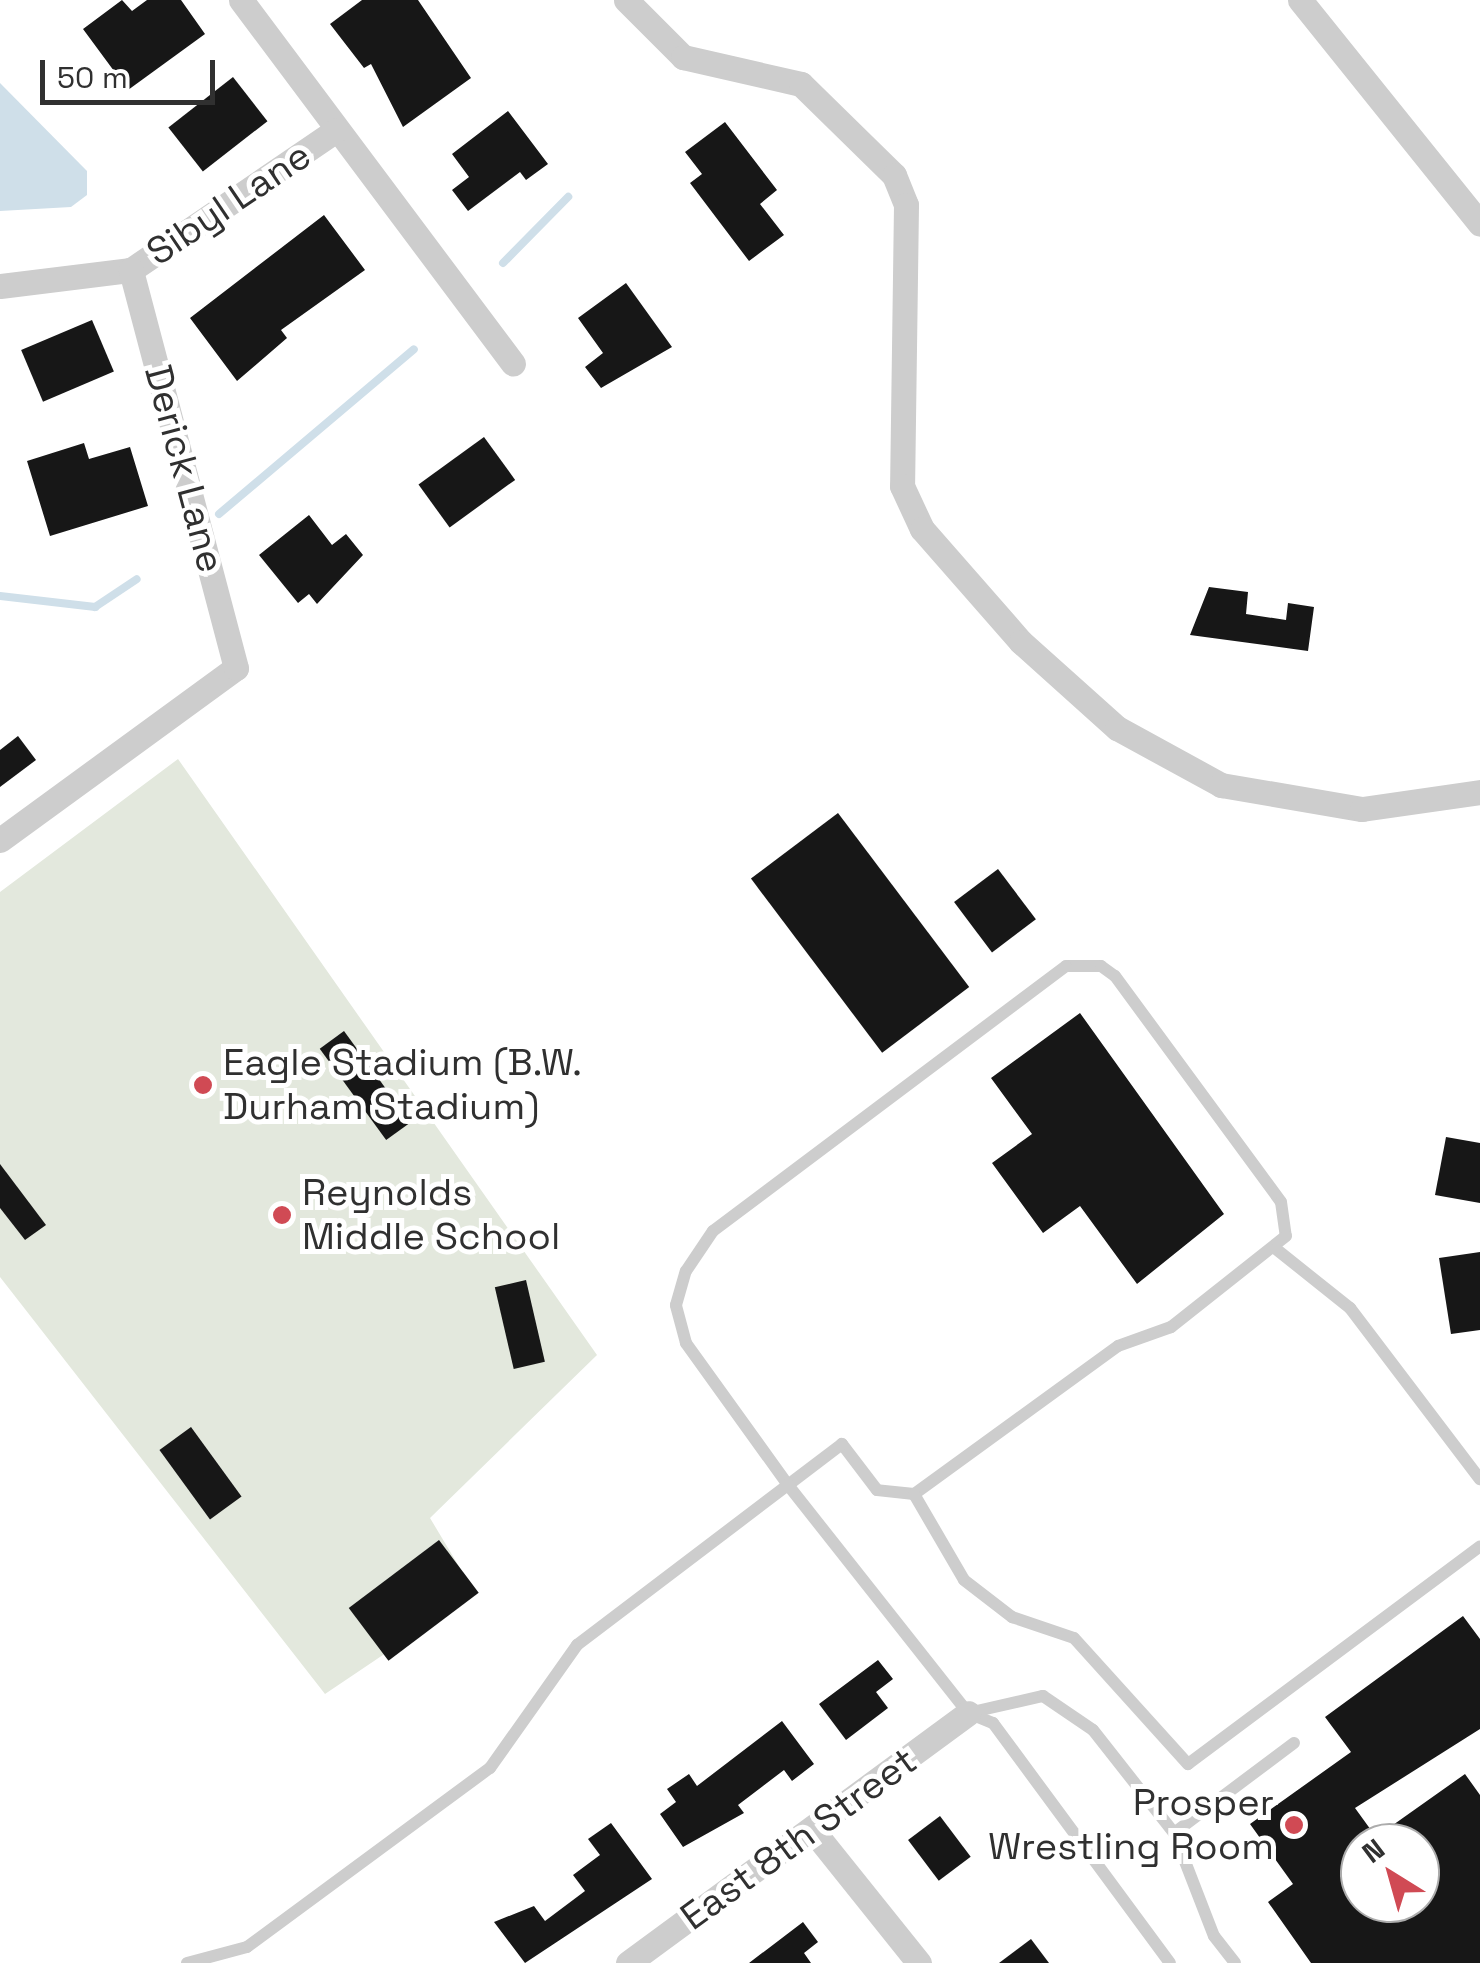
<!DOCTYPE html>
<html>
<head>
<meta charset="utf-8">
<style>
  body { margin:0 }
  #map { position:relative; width:1480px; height:1963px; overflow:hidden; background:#fff; font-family:"Space Grotesk",sans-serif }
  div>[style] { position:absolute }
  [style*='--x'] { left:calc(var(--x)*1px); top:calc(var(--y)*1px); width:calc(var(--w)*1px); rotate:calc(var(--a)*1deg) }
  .green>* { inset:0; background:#e3e8dd }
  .water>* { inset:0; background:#cfdfe9 }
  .stream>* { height:8px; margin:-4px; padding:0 4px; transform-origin:4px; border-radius:4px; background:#cfdfe9 }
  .building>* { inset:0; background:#171717; transform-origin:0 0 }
  .service>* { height:12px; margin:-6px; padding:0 6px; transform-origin:6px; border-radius:6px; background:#cdcdcd }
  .minor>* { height:25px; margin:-12.5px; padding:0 12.5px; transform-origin:12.5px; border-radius:12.5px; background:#cdcdcd }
  .dots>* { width:28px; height:28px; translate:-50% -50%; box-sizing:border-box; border:5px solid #fff; border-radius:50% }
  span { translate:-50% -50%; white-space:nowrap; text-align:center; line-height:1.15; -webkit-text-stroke:10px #fff; paint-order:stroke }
  .street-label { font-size:38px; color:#303030 }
  .poi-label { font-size:38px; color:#303030 }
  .left { translate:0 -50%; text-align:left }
  .right { translate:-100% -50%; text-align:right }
  .north { position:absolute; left:1340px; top:1823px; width:100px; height:100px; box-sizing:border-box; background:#fff; border:2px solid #acacac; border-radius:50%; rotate:323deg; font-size:28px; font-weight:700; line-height:40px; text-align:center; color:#303030 }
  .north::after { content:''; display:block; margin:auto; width:35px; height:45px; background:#d04a54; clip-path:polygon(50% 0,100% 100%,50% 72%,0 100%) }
  .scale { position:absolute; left:40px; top:60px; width:175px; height:45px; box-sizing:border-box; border:5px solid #303030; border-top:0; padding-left:12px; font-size:30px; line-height:35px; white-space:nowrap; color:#303030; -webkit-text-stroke:8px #fff; paint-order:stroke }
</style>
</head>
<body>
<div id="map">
  <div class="green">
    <i style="clip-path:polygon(178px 759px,597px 1355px,430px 1518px,475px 1593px,325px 1694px,0 1277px,0 892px)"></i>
  </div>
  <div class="water">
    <i style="clip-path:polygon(0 83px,87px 171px,87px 195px,71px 207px,0 211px)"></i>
  </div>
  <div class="stream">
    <i style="--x:503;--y:263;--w:93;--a:-45.4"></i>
    <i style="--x:219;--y:514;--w:255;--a:-40.2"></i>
    <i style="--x:0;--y:596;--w:96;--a:6.6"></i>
    <i style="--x:95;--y:607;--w:50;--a:-33.7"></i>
  </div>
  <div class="building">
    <i style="clip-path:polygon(122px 0,132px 11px,147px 0,181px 0,205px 34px,128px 90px,83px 29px)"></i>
    <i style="clip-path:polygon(362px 0,418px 0,471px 78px,403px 127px,371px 64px,364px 68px,330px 24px)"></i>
    <i style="left:233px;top:77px;width:56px;height:82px;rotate:52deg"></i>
    <i style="clip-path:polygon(508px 111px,548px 164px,526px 180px,520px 172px,468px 211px,452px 190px,469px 177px,452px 154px)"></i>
    <i style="clip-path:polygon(725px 122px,777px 190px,760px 204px,784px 235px,749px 261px,690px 183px,702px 174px,685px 152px)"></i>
    <i style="clip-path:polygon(324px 215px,365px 270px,281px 330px,287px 338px,237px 381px,190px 318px)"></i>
    <i style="clip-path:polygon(626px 283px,672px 347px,601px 388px,585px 367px,603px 353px,578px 318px)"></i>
    <i style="left:92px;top:320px;width:56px;height:77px;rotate:67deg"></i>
    <i style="left:484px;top:437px;width:53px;height:81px;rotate:54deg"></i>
    <i style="clip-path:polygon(84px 443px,89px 459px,130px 447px,148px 506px,50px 536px,27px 461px)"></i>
    <i style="clip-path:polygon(309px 515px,332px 545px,346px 534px,363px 555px,317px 604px,309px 594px,298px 603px,259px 555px)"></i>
    <i style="clip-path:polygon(1209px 587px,1248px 592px,1246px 614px,1286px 620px,1288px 603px,1314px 607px,1308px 651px,1190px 635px)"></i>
    <i style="clip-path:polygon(18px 736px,36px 760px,0 787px,0 750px)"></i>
    <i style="left:838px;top:813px;width:218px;height:109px;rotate:53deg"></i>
    <i style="left:998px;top:869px;width:63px;height:55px;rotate:53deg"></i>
    <i style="clip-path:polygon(1080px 1013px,1224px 1214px,1137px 1284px,1080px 1206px,1043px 1233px,992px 1163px,1032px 1134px,991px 1078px)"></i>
    <i style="left:344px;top:1031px;width:113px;height:30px;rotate:54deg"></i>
    <i style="clip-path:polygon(1446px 1137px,1480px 1143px,1480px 1203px,1435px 1195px)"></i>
    <i style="clip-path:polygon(0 1164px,46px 1225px,25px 1240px,0 1208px)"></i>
    <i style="clip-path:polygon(1480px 1252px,1480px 1330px,1451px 1334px,1439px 1258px)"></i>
    <i style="left:526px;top:1280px;width:84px;height:32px;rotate:77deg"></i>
    <i style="left:191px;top:1427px;width:86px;height:39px;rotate:54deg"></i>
    <i style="left:439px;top:1540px;width:66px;height:113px;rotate:53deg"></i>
    <i style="clip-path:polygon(evenodd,1463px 1616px,1480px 1639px,1480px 1729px,1355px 1808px,1376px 1837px,1465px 1774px,1480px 1795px,1480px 1963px,1311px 1963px,1268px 1902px,1293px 1884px,1250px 1824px,1351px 1752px,1325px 1717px,1463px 1616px,1360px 1843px,1420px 1843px,1420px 1903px,1360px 1903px,1360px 1843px)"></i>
    <i style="clip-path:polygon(878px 1660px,893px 1679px,876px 1692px,888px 1708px,846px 1740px,819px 1704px)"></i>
    <i style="clip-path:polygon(782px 1721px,814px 1764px,792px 1781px,784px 1770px,738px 1805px,744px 1813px,683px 1847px,660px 1814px,676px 1802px,667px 1789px,689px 1774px,697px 1786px)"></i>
    <i style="left:940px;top:1816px;width:51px;height:40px;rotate:53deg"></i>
    <i style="clip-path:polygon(611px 1823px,652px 1879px,525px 1963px,494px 1922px,534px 1906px,545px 1921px,585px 1891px,573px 1875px,600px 1855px,588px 1839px)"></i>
    <i style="clip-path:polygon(803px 1922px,818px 1942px,804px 1953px,811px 1963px,749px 1963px)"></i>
    <i style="clip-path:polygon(1031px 1939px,1049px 1963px,999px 1963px)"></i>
  </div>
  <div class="service">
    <i style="--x:1066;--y:966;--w:35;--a:0"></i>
    <i style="--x:1101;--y:966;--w:17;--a:36"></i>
    <i style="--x:1115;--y:976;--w:280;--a:53.7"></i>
    <i style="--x:1281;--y:1202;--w:34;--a:82"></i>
    <i style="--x:1286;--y:1236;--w:147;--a:141.6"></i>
    <i style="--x:1171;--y:1327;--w:56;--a:160.3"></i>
    <i style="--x:1118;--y:1346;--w:252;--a:144"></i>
    <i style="--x:914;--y:1494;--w:37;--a:-174"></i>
    <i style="--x:877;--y:1490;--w:58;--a:-127.3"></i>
    <i style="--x:842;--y:1444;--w:68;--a:142.8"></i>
    <i style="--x:788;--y:1485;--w:175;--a:-125.7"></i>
    <i style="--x:686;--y:1343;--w:39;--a:-105"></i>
    <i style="--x:676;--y:1305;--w:35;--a:-74"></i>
    <i style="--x:686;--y:1271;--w:48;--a:-56"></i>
    <i style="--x:713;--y:1231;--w:441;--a:-36.9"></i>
    <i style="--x:1276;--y:1249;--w:95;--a:38.6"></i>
    <i style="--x:1350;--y:1308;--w:215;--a:52.8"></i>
    <i style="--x:914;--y:1494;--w:99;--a:59.8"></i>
    <i style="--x:964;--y:1580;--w:61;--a:37.6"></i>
    <i style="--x:1012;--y:1617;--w:65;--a:18.7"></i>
    <i style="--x:1074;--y:1638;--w:170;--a:47.9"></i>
    <i style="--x:1188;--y:1764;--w:364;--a:-36.7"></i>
    <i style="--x:968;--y:1713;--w:77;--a:-12.8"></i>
    <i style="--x:1043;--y:1696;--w:60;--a:34.2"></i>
    <i style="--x:1093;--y:1730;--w:131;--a:51.8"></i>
    <i style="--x:1174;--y:1833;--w:110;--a:68.8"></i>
    <i style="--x:1214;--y:1936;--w:34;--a:52"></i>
    <i style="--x:1174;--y:1833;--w:150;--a:-36.9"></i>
    <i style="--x:187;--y:1963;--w:62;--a:-14.9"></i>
    <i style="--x:247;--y:1947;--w:302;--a:-36.4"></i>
    <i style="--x:490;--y:1768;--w:151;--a:-54.7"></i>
    <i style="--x:577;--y:1645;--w:265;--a:-37.2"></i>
    <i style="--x:788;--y:1485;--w:290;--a:51.7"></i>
    <i style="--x:968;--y:1713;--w:27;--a:22"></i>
    <i style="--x:993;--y:1723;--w:298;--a:53.6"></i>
  </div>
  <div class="minor">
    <i style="--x:241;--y:0;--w:454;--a:53.2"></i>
    <i style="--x:626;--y:0;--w:81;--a:45"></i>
    <i style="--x:683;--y:57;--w:121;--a:12.9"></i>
    <i style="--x:801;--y:84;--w:130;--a:44.4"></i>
    <i style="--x:894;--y:175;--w:32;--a:68"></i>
    <i style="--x:906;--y:205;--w:281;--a:90.8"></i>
    <i style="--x:902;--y:486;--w:47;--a:65.1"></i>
    <i style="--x:922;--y:529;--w:150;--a:48.8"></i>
    <i style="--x:1021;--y:642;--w:129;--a:41.9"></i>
    <i style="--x:1117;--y:728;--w:119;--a:28.7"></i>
    <i style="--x:1221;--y:785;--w:143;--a:9.7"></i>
    <i style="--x:1362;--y:809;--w:119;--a:-8.2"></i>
    <i style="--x:1300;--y:0;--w:287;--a:51.2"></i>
    <i style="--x:0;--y:286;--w:132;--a:-7"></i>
    <i style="--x:131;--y:270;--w:248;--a:-34.3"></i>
    <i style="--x:0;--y:840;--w:292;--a:-36.1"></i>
    <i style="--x:236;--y:668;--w:412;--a:-104.8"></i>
    <i style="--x:814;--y:1832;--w:168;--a:51.3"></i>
    <i style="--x:628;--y:1963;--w:422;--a:-36.3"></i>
  </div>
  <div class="dots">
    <i style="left:203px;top:1085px;background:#d04a54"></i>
    <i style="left:282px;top:1215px;background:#d04a54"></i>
    <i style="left:1294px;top:1825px;background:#d04a54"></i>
  </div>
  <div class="street-label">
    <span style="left:229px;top:204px;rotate:-34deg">Sibyl Lane</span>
    <span style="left:184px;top:469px;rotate:75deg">Derick Lane</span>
    <span style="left:799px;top:1839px;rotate:-36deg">East 8th Street</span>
  </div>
  <div class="poi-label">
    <span class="left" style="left:223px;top:1085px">Eagle Stadium (B.W.<br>Durham Stadium)</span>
    <span class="left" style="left:302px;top:1215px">Reynolds<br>Middle School</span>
    <span class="right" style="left:1274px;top:1825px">Prosper<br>Wrestling Room</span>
  </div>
  <div class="north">N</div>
  <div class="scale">50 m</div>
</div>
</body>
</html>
